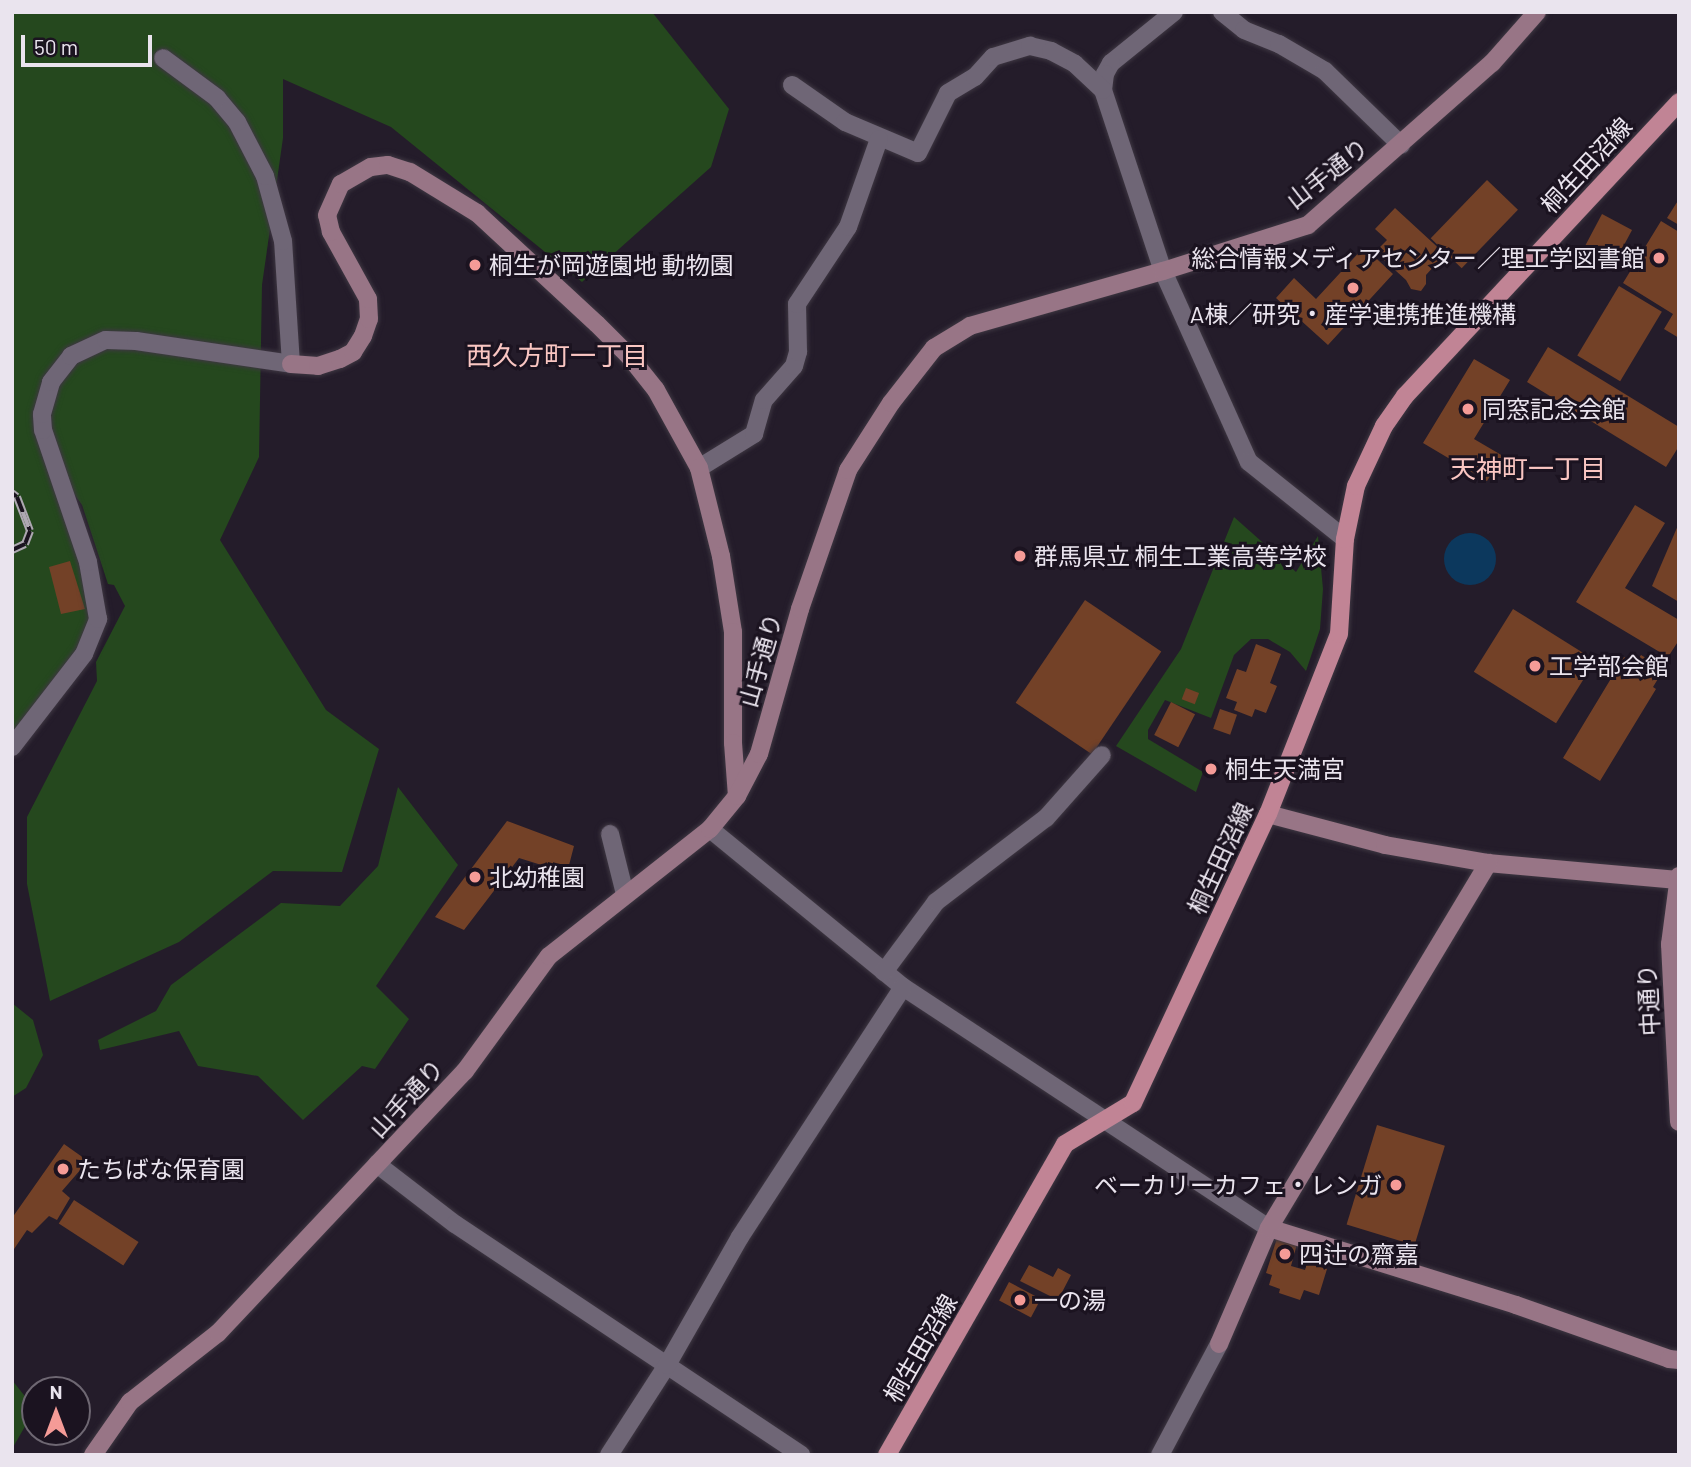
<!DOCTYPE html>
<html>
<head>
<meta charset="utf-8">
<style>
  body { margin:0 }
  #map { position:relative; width:1691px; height:1467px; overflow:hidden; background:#241c2a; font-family:Barlow,"Noto Sans JP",sans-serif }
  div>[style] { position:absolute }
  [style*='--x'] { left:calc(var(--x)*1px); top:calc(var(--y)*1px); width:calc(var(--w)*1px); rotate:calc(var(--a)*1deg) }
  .green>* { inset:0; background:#25481e }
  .water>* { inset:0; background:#0c385d }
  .round { border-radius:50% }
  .building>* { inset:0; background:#734127; transform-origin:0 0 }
  .roads { filter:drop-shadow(0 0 2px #3e3742) drop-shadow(0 0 2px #3e3742) }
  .street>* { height:18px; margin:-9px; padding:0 9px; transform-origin:9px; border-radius:9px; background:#6f6676 }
  .secondary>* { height:18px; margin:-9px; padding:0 9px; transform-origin:9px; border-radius:9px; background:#987586 }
  .primary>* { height:18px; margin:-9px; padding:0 9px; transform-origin:9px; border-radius:9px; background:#c18495 }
  .rail>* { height:8px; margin-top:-4px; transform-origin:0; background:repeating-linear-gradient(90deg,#1b1320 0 16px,#aea7b2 0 32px); box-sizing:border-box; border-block:2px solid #aea7b2 }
  .dots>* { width:19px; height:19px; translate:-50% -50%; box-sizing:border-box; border:4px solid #1b1320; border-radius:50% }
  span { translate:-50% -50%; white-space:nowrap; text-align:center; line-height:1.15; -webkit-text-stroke:6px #1b1320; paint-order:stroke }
  .street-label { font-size:24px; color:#eae4ee }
  .poi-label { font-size:24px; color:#eae4ee }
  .right { translate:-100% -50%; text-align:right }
  .left { translate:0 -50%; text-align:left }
  .neighbourhood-label { font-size:26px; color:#fac6c2 }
  .frame { position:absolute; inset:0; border:14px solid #eae4ee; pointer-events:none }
  .north { position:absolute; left:21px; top:1376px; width:70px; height:70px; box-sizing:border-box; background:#1b1320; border:2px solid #6e6772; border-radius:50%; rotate:0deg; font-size:19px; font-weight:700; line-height:28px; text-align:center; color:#eae4ee }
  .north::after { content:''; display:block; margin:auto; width:24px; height:32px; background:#f59b97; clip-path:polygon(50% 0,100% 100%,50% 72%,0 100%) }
  .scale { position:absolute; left:21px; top:35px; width:131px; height:32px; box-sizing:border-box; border:4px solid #eae4ee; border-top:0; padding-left:9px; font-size:21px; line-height:24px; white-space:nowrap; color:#eae4ee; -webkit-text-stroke:5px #1b1320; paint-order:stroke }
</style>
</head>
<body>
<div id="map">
  <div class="green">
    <i style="clip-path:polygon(12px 12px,652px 12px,729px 109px,711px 167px,582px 282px,391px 127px,283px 79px,283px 138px,262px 285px,259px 457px,220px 540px,326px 710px,379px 749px,342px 872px,273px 871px,179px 942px,50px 1001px,27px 884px,27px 817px,97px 681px,96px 662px,125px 606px,114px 585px,108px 584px,82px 505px,44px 452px,76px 546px,93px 619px,77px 655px,12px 737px)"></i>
    <i style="clip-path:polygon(1234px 517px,1296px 572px,1318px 536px,1323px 589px,1320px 629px,1306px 671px,1290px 652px,1268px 639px,1251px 639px,1234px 655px,1211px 718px,1165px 700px,1148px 730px,1148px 739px,1203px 772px,1196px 792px,1116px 746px,1181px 649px)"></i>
    <i style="clip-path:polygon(398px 787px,458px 865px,376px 986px,409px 1019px,375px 1069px,362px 1066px,303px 1120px,258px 1076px,198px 1066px,179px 1031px,100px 1050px,98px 1040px,156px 1011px,171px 985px,281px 903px,340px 906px,378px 866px)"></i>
    <i style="clip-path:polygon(12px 1003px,33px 1020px,43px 1055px,26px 1088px,12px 1097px)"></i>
    <i style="clip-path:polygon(12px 1380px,35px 1409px,12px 1449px)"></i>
  </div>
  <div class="water">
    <i class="round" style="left:1444px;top:533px;width:52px;height:52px"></i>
  </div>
  <div class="building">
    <i style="left:1487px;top:180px;width:43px;height:81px;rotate:44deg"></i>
    <i style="clip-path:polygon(1679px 199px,1679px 225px,1667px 218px)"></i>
    <i style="clip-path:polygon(1395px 208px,1445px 254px,1426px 275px,1426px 284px,1421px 291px,1411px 289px,1406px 280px,1375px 252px,1387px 240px,1375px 229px)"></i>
    <i style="left:1602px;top:214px;width:34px;height:37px;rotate:28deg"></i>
    <i style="clip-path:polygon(1661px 221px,1679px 232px,1679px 338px,1664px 329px,1673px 314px,1623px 283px)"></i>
    <i style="clip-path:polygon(1364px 247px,1393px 274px,1328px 345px,1276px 298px,1294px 278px,1316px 299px)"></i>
    <i style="left:1619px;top:286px;width:50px;height:81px;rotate:31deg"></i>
    <i style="clip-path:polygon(1548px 347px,1679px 427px,1679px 446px,1666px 467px,1527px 382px)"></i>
    <i style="clip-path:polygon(1474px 359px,1510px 380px,1474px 439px,1503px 456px,1487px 481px,1423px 443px)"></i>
    <i style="clip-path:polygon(1635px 505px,1665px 523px,1625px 588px,1679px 620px,1679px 640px,1668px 657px,1576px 602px)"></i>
    <i style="clip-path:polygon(1679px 523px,1679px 602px,1652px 586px)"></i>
    <i style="clip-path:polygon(70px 561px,85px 609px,61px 614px,49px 567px)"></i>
    <i style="left:1085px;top:600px;width:92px;height:124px;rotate:34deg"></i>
    <i style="left:1513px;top:609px;width:97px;height:74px;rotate:32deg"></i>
    <i style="clip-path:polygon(1256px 644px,1281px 654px,1270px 683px,1277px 686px,1266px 713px,1255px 709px,1252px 717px,1234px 710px,1237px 702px,1226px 698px,1237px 669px,1246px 672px)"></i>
    <i style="clip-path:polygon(1641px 655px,1664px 669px,1653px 687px,1656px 689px,1600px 781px,1563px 758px,1624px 657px,1635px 664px)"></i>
    <i style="left:1186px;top:688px;width:14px;height:12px;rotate:21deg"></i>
    <i style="left:1171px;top:702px;width:27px;height:37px;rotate:27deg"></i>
    <i style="left:1220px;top:709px;width:18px;height:21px;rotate:19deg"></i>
    <i style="clip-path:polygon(507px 821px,574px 846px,567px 873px,519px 858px,464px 930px,435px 917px)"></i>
    <i style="left:1377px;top:1125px;width:71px;height:104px;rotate:17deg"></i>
    <i style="clip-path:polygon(64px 1144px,88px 1161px,62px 1191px,70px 1198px,57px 1220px,49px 1216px,32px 1233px,27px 1230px,12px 1252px,12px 1218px)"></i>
    <i style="left:74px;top:1200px;width:77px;height:28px;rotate:33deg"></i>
    <i style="clip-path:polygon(1277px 1238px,1297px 1244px,1291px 1266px,1305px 1270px,1307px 1263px,1327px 1269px,1319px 1295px,1304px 1290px,1300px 1300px,1279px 1293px,1280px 1289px,1269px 1285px,1272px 1275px,1266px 1273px)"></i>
    <i style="clip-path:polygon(1029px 1265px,1053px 1277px,1058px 1268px,1071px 1275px,1058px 1300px,1020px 1281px)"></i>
    <i style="left:1009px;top:1282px;width:36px;height:21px;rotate:28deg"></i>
  </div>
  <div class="roads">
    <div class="street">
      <i style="--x:1174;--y:12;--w:81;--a:141"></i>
      <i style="--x:1111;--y:63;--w:13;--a:119"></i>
      <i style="--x:1105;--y:74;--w:16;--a:97"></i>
      <i style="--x:1103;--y:90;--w:191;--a:71.7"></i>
      <i style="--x:1163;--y:271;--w:209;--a:65.8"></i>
      <i style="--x:1249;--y:462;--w:123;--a:38.7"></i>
      <i style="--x:1222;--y:12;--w:28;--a:39"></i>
      <i style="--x:1244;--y:30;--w:38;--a:22"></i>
      <i style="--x:1279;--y:44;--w:53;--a:30.4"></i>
      <i style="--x:1325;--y:71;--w:106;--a:44.2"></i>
      <i style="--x:792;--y:85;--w:65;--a:34.9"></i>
      <i style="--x:845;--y:122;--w:79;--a:23"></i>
      <i style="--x:918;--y:153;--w:67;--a:-63.4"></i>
      <i style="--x:948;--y:93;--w:31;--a:-31"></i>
      <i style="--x:975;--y:77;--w:27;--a:-48"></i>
      <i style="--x:993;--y:57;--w:39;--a:-17"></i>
      <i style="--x:1030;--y:46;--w:22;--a:13"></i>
      <i style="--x:1051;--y:51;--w:27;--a:28"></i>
      <i style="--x:1075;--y:64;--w:38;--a:43"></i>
      <i style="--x:699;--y:468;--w:65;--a:-31.7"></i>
      <i style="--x:754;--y:434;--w:35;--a:-74"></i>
      <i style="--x:764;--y:400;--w:45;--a:-48.6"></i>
      <i style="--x:794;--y:366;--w:15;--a:-74"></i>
      <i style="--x:798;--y:352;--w:48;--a:-91.2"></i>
      <i style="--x:797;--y:304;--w:92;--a:-56.5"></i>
      <i style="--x:848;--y:227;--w:93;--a:-70.6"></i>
      <i style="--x:12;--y:747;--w:118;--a:-52.3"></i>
      <i style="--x:84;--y:654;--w:38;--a:-68"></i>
      <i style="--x:98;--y:619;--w:58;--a:-100"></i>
      <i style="--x:88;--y:562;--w:139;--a:-108.8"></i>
      <i style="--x:43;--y:430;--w:16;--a:-94"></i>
      <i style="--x:42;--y:414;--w:33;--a:-74"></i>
      <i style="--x:51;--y:382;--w:33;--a:-52"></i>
      <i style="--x:71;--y:356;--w:38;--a:-25"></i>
      <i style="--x:106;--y:340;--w:30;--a:2"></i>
      <i style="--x:136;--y:341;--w:157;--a:8.4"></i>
      <i style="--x:291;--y:364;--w:123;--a:-93.7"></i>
      <i style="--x:283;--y:241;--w:67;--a:-105.5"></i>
      <i style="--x:265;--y:176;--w:61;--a:-117.4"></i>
      <i style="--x:237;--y:122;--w:31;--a:-130"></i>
      <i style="--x:217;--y:98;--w:67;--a:-143.5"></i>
      <i style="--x:710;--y:829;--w:249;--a:39.3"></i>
      <i style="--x:903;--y:987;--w:438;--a:33.4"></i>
      <i style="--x:610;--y:834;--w:62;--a:76"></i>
      <i style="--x:884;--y:972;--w:87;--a:-53.4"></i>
      <i style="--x:936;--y:902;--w:138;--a:-37.4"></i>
      <i style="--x:1046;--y:818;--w:84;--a:-48.4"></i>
      <i style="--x:377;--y:1164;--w:98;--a:37.6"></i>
      <i style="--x:455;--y:1224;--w:416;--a:33.7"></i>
      <i style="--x:609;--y:1455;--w:107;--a:-57.2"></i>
      <i style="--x:667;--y:1365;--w:147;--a:-60.3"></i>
      <i style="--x:740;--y:1237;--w:298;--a:-56.9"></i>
      <i style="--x:1160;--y:1455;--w:126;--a:-62"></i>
    </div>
    <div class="secondary">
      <i style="--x:291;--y:364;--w:27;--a:4"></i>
      <i style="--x:318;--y:366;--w:23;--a:-18"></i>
      <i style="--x:340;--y:359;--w:15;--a:-28"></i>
      <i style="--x:353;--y:352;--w:19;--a:-58"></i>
      <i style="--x:363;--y:336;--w:18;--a:-71"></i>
      <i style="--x:369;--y:319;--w:20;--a:-93"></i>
      <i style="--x:368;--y:299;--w:77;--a:-118.9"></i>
      <i style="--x:331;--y:232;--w:17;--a:-103"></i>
      <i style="--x:327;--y:215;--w:34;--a:-66"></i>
      <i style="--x:341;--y:184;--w:34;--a:-30"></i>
      <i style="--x:371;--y:167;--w:17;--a:-7"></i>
      <i style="--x:388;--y:165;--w:23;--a:18"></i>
      <i style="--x:410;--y:172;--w:79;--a:31.5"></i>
      <i style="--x:477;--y:213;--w:163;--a:42.8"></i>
      <i style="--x:597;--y:324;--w:45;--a:45"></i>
      <i style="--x:629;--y:356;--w:43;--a:51.5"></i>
      <i style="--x:656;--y:390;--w:89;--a:61.1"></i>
      <i style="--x:699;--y:468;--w:91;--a:76"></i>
      <i style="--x:721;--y:556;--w:77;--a:81"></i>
      <i style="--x:733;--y:632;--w:111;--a:90"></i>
      <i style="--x:733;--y:743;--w:53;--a:85.7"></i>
      <i style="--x:1268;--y:814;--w:121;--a:14.8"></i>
      <i style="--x:1385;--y:845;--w:105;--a:9.9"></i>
      <i style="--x:1488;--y:863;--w:190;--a:5.1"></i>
      <i style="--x:1679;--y:876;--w:69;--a:97.5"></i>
      <i style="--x:1670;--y:944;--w:178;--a:87.1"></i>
      <i style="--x:1269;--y:1228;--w:259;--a:17.3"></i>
      <i style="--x:1516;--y:1305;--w:162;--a:19.4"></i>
      <i style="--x:1669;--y:1359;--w:10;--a:6"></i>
      <i style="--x:1219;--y:1344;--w:126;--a:-66.7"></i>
      <i style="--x:1269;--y:1228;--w:426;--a:-59"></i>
      <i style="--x:93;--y:1455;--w:65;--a:-55.1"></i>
      <i style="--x:130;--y:1402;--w:112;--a:-38.1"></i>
      <i style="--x:218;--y:1333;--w:360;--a:-46.7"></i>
      <i style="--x:465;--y:1071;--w:142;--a:-53.9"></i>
      <i style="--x:549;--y:956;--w:205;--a:-38.3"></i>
      <i style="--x:710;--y:829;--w:43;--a:-50.7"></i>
      <i style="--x:737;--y:796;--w:47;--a:-62.4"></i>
      <i style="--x:759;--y:754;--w:151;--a:-74.2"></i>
      <i style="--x:800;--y:609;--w:147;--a:-70.9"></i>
      <i style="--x:848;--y:470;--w:80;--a:-57.3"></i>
      <i style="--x:891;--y:403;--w:70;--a:-52"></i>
      <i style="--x:934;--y:348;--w:42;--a:-31.4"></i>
      <i style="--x:970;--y:326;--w:201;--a:-15.9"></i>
      <i style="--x:1163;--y:271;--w:152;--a:-17.6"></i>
      <i style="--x:1308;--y:225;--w:245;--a:-41.4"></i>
      <i style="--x:1492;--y:63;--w:68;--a:-48.6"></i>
    </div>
    <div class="primary">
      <i style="--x:887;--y:1455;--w:358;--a:-60.2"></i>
      <i style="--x:1065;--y:1144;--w:79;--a:-31.1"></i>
      <i style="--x:1133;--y:1103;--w:319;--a:-65"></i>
      <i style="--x:1268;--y:814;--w:193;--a:-68.5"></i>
      <i style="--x:1339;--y:634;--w:95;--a:-86.4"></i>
      <i style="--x:1345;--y:539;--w:54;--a:-78.3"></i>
      <i style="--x:1356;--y:486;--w:66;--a:-65"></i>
      <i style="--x:1384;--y:426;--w:37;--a:-55"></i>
      <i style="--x:1405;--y:396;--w:402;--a:-47"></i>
    </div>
  </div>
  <div class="rail">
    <i style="--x:12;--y:493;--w:6;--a:39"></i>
    <i style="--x:17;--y:497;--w:36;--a:69"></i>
    <i style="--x:30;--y:531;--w:14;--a:111"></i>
    <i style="--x:25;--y:544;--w:14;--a:155"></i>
  </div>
  <div class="dots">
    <i style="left:1659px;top:258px;background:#f59b97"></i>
    <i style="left:475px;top:265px;background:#f59b97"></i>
    <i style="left:1353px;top:288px;background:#f59b97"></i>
    <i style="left:1468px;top:409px;background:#f59b97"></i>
    <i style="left:1020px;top:556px;background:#f59b97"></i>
    <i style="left:1535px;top:666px;background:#f59b97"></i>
    <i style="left:1211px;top:769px;background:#f59b97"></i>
    <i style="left:475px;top:877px;background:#f59b97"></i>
    <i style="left:63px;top:1169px;background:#f59b97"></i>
    <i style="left:1396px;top:1185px;background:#f59b97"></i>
    <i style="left:1285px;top:1254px;background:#f59b97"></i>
    <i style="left:1020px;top:1300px;background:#f59b97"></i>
  </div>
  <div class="street-label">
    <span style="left:1586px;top:165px;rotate:-47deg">桐生田沼線</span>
    <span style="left:1327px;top:173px;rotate:-38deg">山手通り</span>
    <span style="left:760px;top:660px;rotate:-74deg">山手通り</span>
    <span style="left:1220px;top:858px;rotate:-65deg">桐生田沼線</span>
    <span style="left:1648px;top:1000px;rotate:-93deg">中通り</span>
    <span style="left:406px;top:1098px;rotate:-47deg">山手通り</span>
    <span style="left:920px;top:1348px;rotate:-60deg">桐生田沼線</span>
  </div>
  <div class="poi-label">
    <span class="right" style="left:1645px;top:258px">総合情報メディアセンター／理工学図書館</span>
    <span class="left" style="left:489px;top:265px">桐生が岡遊園地 動物園</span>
    <span style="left:1353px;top:314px">A棟／研究・産学連携推進機構</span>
    <span class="left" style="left:1482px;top:409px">同窓記念会館</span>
    <span class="left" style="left:1034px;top:556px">群馬県立 桐生工業高等学校</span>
    <span class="left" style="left:1549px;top:666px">工学部会館</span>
    <span class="left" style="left:1225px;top:769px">桐生天満宮</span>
    <span class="left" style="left:489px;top:877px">北幼稚園</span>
    <span class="left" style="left:77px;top:1169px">たちばな保育園</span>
    <span class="right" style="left:1382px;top:1185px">ベーカリーカフェ・レンガ</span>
    <span class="left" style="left:1299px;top:1254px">四辻の齋嘉</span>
    <span class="left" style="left:1034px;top:1300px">一の湯</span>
  </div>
  <div class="neighbourhood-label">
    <span style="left:557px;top:355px">西久方町一丁目</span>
    <span style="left:1528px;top:468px">天神町一丁目</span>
  </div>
  <div class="frame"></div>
  <div class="north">N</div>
  <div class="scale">50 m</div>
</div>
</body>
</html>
